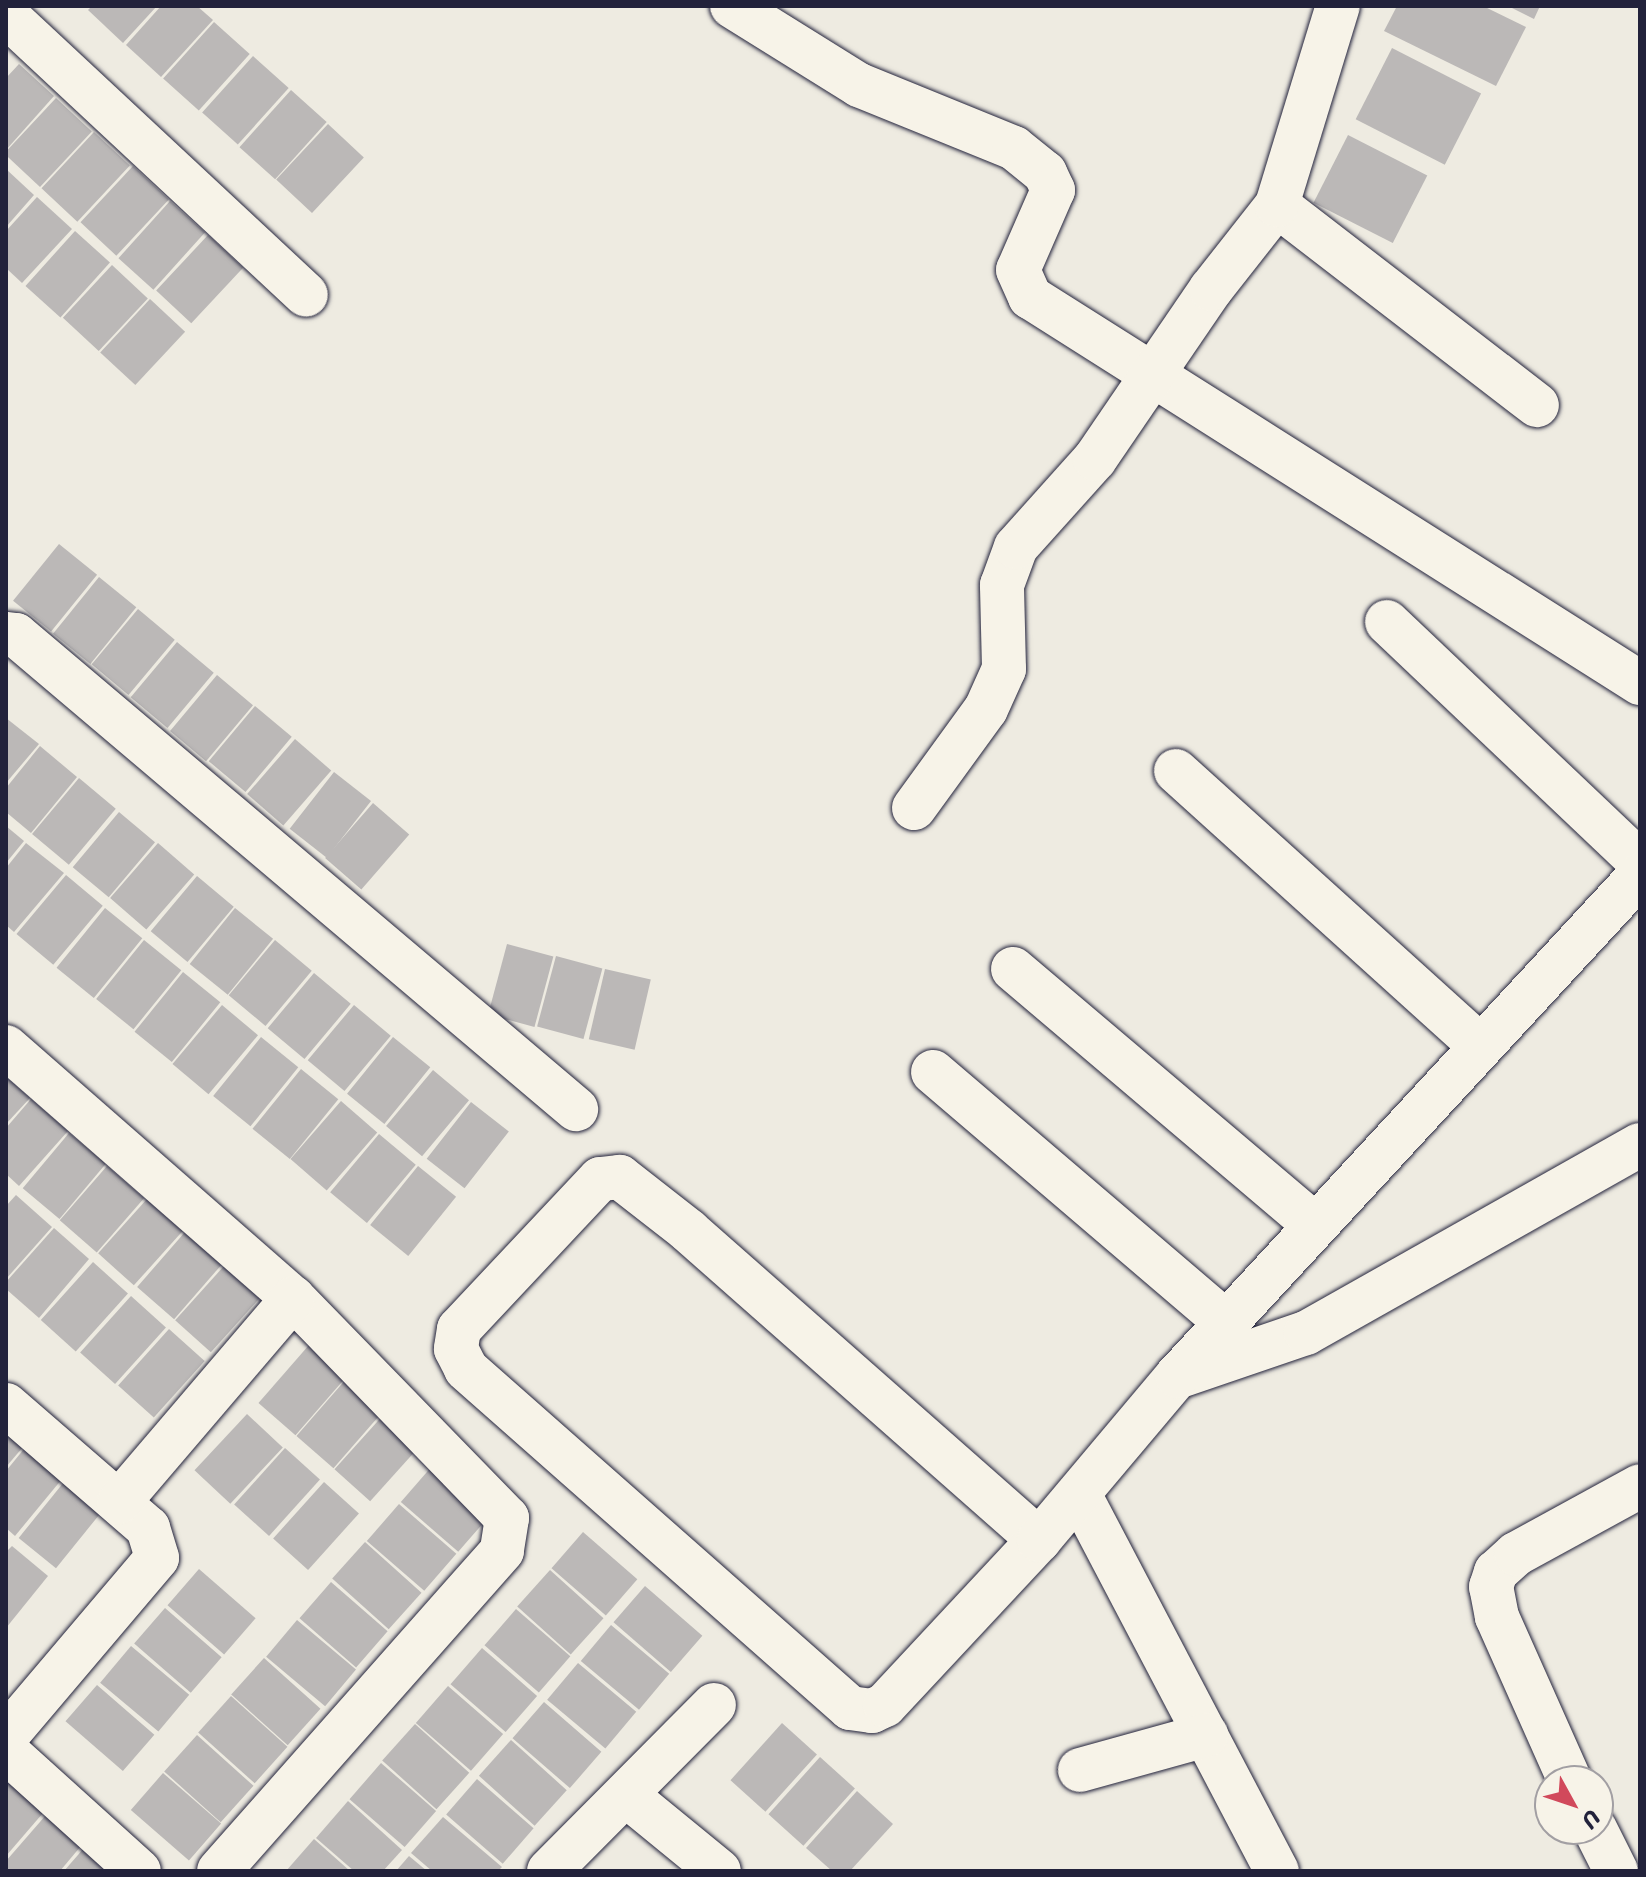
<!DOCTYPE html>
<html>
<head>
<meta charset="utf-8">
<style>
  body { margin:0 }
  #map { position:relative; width:1646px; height:1877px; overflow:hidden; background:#eeebe1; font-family:Sriracha,sans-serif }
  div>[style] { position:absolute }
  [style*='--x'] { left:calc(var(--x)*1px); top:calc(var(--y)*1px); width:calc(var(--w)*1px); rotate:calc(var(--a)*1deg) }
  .building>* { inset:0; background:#bbb8b7; transform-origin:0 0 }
  .roads { filter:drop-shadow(0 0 2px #22223b) drop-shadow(0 0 2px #22223b) }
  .street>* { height:44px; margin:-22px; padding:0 22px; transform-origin:22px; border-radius:22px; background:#f7f3e8 }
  span { translate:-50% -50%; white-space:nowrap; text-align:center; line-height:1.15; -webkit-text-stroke:6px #f7f3e8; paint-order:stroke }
  .frame { position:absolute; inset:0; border:8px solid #22223b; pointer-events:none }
  .north { position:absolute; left:1534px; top:1765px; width:80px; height:80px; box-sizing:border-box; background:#f7f3e8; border:2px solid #a29fa3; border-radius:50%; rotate:130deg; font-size:22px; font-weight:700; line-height:32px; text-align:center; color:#22223b }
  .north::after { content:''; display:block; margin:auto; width:28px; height:36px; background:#d1495b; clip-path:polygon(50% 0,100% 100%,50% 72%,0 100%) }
</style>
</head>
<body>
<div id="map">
  <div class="building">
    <i style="clip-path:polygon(92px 6px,157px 6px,123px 43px,88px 10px)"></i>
    <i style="clip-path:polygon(161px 6px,197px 6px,213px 20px,161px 77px,126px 45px)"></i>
    <i style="clip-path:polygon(1397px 6px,1483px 6px,1526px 27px,1496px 86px,1384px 31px)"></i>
    <i style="clip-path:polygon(1508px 6px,1540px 6px,1534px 19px)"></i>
    <i style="left:214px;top:22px;width:48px;height:76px;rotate:42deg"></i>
    <i style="left:1392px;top:48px;width:100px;height:80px;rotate:27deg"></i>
    <i style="left:253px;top:56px;width:48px;height:76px;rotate:42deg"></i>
    <i style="clip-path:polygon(19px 64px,54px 96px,6px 150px,6px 78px)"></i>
    <i style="left:291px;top:90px;width:48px;height:77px;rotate:42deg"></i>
    <i style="left:56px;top:98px;width:49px;height:76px;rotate:43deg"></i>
    <i style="left:328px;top:124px;width:49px;height:76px;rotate:43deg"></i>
    <i style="left:94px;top:132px;width:49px;height:77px;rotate:43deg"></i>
    <i style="left:1348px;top:135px;width:89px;height:76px;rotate:27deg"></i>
    <i style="left:133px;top:166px;width:49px;height:77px;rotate:43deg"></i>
    <i style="clip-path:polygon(6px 169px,34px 195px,6px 227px)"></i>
    <i style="clip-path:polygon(37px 197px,72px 229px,22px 283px,6px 268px,6px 231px)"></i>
    <i style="left:170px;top:201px;width:47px;height:77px;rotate:42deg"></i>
    <i style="left:75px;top:231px;width:47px;height:74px;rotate:42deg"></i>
    <i style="left:208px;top:235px;width:48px;height:76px;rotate:43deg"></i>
    <i style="left:112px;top:265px;width:49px;height:72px;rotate:43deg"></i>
    <i style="left:150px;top:299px;width:48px;height:73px;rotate:43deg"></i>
    <i style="left:59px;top:544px;width:49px;height:73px;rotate:39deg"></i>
    <i style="left:99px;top:577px;width:48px;height:73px;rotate:39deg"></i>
    <i style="left:138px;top:609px;width:48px;height:72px;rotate:40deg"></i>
    <i style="left:177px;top:642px;width:48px;height:72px;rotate:40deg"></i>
    <i style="left:217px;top:675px;width:47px;height:73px;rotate:40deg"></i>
    <i style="left:255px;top:706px;width:48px;height:72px;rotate:40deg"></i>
    <i style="clip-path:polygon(6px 718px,39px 744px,6px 783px)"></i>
    <i style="left:295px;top:739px;width:48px;height:73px;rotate:41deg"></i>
    <i style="clip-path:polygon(40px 746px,77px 777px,31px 833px,6px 812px,6px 788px)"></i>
    <i style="left:334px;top:772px;width:47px;height:72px;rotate:38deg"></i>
    <i style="left:79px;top:778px;width:48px;height:73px;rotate:40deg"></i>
    <i style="left:373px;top:803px;width:48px;height:73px;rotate:41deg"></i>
    <i style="left:119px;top:812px;width:47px;height:72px;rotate:40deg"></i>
    <i style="clip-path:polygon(6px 826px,24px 841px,6px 863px)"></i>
    <i style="clip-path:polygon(26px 843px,64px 873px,14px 932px,6px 925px,6px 868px)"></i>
    <i style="left:158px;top:843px;width:48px;height:73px;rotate:41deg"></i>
    <i style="left:66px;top:875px;width:48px;height:77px;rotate:40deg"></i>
    <i style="left:197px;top:876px;width:48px;height:72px;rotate:40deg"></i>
    <i style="left:105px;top:908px;width:48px;height:77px;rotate:39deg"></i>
    <i style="left:235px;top:908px;width:49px;height:72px;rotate:39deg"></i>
    <i style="left:144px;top:940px;width:48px;height:76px;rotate:39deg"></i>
    <i style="left:275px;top:940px;width:48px;height:72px;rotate:40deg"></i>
    <i style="left:507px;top:944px;width:48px;height:73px;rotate:15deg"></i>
    <i style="left:556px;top:956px;width:48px;height:73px;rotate:15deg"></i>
    <i style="left:605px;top:969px;width:47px;height:72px;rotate:13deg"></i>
    <i style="left:183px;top:972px;width:48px;height:77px;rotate:39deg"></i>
    <i style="left:314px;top:973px;width:48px;height:72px;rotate:40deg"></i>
    <i style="left:222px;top:1005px;width:47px;height:77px;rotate:40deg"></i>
    <i style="left:354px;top:1005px;width:48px;height:72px;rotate:40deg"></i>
    <i style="left:261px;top:1037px;width:48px;height:76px;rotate:39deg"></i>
    <i style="left:393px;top:1037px;width:48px;height:73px;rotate:39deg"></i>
    <i style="left:301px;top:1069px;width:48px;height:77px;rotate:39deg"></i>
    <i style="left:433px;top:1070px;width:47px;height:73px;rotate:40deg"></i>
    <i style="clip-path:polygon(6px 1077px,30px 1098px,6px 1124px)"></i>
    <i style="clip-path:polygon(31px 1099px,68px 1131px,19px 1186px,6px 1174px,6px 1128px)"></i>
    <i style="left:341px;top:1101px;width:48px;height:77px;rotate:41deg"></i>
    <i style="left:471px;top:1102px;width:48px;height:72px;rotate:38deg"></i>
    <i style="left:69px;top:1133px;width:48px;height:72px;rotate:40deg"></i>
    <i style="left:379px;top:1134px;width:48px;height:76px;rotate:40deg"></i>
    <i style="left:107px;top:1166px;width:49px;height:72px;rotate:41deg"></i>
    <i style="left:418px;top:1166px;width:49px;height:76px;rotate:39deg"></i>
    <i style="clip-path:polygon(16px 1195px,52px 1227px,6px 1279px,6px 1206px)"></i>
    <i style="left:147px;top:1199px;width:48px;height:73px;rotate:42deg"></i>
    <i style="clip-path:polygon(54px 1228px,89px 1259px,39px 1318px,6px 1289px,6px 1282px)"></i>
    <i style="left:185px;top:1232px;width:49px;height:73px;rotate:41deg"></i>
    <i style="left:93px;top:1262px;width:47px;height:78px;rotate:42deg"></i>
    <i style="left:224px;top:1266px;width:48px;height:73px;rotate:42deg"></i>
    <i style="left:131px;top:1296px;width:47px;height:76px;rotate:42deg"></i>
    <i style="left:169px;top:1329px;width:48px;height:76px;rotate:42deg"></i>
    <i style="left:309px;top:1345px;width:49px;height:77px;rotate:41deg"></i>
    <i style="left:347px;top:1378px;width:49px;height:77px;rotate:41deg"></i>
    <i style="left:386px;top:1412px;width:48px;height:77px;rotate:42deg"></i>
    <i style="left:247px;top:1414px;width:49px;height:77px;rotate:43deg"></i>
    <i style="clip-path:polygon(6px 1433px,23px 1447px,6px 1467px)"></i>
    <i style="left:285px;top:1448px;width:47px;height:76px;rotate:42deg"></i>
    <i style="clip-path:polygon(24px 1449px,62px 1479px,15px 1536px,6px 1528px,6px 1471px)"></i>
    <i style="left:433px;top:1465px;width:76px;height:49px;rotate:41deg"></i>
    <i style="left:64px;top:1482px;width:48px;height:72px;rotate:39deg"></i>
    <i style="left:324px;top:1482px;width:47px;height:76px;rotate:42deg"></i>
    <i style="left:399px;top:1504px;width:76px;height:49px;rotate:41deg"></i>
    <i style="left:583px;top:1532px;width:72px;height:48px;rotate:41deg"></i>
    <i style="left:365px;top:1542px;width:76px;height:49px;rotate:42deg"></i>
    <i style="clip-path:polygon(12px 1546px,48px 1576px,6px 1628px,6px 1552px)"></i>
    <i style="left:199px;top:1569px;width:75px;height:48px;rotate:41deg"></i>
    <i style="left:550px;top:1570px;width:72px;height:49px;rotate:42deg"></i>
    <i style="left:331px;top:1582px;width:75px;height:48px;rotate:41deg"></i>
    <i style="left:645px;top:1586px;width:76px;height:48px;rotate:41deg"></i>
    <i style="left:165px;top:1608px;width:75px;height:47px;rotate:41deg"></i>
    <i style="left:516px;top:1609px;width:72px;height:48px;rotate:41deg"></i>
    <i style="left:297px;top:1620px;width:77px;height:48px;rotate:40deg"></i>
    <i style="left:611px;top:1625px;width:76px;height:47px;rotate:40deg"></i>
    <i style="left:131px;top:1646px;width:76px;height:48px;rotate:40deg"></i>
    <i style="left:482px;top:1648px;width:73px;height:48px;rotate:41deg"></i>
    <i style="left:264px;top:1658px;width:76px;height:49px;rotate:42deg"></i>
    <i style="left:578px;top:1663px;width:76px;height:48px;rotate:40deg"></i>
    <i style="left:97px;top:1685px;width:76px;height:48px;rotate:41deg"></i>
    <i style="left:448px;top:1686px;width:73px;height:49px;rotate:41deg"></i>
    <i style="left:231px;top:1696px;width:76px;height:49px;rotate:42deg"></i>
    <i style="left:544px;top:1702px;width:76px;height:48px;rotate:41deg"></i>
    <i style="left:782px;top:1723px;width:47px;height:77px;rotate:42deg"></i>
    <i style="left:415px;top:1724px;width:73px;height:49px;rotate:42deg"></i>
    <i style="left:197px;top:1735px;width:76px;height:49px;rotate:42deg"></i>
    <i style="left:511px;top:1740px;width:75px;height:48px;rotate:42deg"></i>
    <i style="left:820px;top:1757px;width:47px;height:77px;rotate:42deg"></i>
    <i style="left:381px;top:1763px;width:73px;height:48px;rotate:41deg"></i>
    <i style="left:163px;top:1773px;width:77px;height:49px;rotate:41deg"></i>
    <i style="left:477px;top:1779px;width:75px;height:47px;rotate:41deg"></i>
    <i style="clip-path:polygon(6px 1780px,43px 1813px,6px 1856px)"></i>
    <i style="clip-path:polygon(857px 1791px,893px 1824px,850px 1871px,832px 1871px,806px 1848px)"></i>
    <i style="clip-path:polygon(348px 1801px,402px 1850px,383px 1871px,354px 1871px,316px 1838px)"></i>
    <i style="clip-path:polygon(46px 1815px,81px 1846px,60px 1871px,6px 1871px,6px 1861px)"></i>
    <i style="clip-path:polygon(443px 1817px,502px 1867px,498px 1871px,432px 1871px,411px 1853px)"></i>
    <i style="clip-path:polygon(314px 1839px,350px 1871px,286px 1871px)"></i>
    <i style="clip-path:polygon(84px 1848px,111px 1871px,64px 1871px)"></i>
    <i style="clip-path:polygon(409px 1856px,427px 1871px,396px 1871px)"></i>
  </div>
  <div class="roads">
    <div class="street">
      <i style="--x:732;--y:6;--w:150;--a:31.9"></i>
      <i style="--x:859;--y:85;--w:167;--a:22.1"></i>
      <i style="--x:1014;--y:148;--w:40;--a:39"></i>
      <i style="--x:1045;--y:173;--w:19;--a:65"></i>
      <i style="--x:1053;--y:190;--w:87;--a:113.6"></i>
      <i style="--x:1018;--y:270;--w:30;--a:66"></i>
      <i style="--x:1030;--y:297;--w:722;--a:32.33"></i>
      <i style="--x:6;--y:15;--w:410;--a:43"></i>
      <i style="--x:1277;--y:205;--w:328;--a:37.6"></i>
      <i style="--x:1387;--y:622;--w:349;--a:43.5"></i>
      <i style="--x:6;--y:634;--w:10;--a:6"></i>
      <i style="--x:16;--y:635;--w:734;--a:40.25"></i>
      <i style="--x:1176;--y:771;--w:409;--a:42.1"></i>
      <i style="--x:914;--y:808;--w:122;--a:-54"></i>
      <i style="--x:986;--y:709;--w:44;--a:-65.8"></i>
      <i style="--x:1004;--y:669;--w:84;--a:-91.4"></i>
      <i style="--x:1002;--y:585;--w:40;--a:-69.8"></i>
      <i style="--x:1016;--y:547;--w:118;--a:-48.1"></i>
      <i style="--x:1095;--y:459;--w:206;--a:-55.7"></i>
      <i style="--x:1211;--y:289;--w:107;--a:-51.8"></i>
      <i style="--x:1277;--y:205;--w:208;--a:-73"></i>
      <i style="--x:1013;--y:969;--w:396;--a:40.3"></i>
      <i style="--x:6;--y:1047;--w:381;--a:41.2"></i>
      <i style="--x:293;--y:1298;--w:307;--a:45.8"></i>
      <i style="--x:507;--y:1518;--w:33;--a:99"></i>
      <i style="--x:502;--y:1551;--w:427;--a:131.5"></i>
      <i style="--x:933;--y:1072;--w:388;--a:40.5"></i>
      <i style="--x:1183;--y:1375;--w:130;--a:-18.9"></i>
      <i style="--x:1306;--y:1333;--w:383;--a:-29.4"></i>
      <i style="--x:6;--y:1405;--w:188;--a:40.9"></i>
      <i style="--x:148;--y:1528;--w:31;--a:73"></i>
      <i style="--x:157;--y:1558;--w:233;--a:130.3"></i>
      <i style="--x:1079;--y:1494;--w:426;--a:62.3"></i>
      <i style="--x:119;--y:1502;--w:268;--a:-49.5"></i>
      <i style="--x:1039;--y:1540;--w:467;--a:-138.6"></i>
      <i style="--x:689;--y:1231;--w:88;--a:-142"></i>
      <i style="--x:620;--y:1177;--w:20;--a:174"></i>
      <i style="--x:600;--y:1179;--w:206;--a:133.2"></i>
      <i style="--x:459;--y:1329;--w:20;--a:99"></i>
      <i style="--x:456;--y:1349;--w:22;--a:63"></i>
      <i style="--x:466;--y:1369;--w:512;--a:41.44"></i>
      <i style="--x:850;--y:1708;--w:22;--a:8"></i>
      <i style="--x:872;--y:1711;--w:14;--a:-25"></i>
      <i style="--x:885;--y:1705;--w:226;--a:-47"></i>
      <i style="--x:1039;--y:1540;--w:214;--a:-49.9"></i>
      <i style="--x:1177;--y:1376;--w:682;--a:-47.26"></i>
      <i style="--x:6;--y:1751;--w:179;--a:42.1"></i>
      <i style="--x:1080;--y:1770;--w:131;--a:-15.5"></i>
      <i style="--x:1570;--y:1781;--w:180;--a:-114"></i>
      <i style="--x:1497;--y:1617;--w:31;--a:-101"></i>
      <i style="--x:1491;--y:1587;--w:16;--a:-72"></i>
      <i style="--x:1496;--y:1572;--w:27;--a:-42"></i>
      <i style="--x:1516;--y:1554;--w:141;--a:-28.7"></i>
      <i style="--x:626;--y:1795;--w:120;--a:39.3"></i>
      <i style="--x:1595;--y:1829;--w:47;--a:63.4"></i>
      <i style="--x:549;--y:1871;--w:234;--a:-45.2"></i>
    </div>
  </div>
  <div class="frame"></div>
  <div class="north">U</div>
</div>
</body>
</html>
